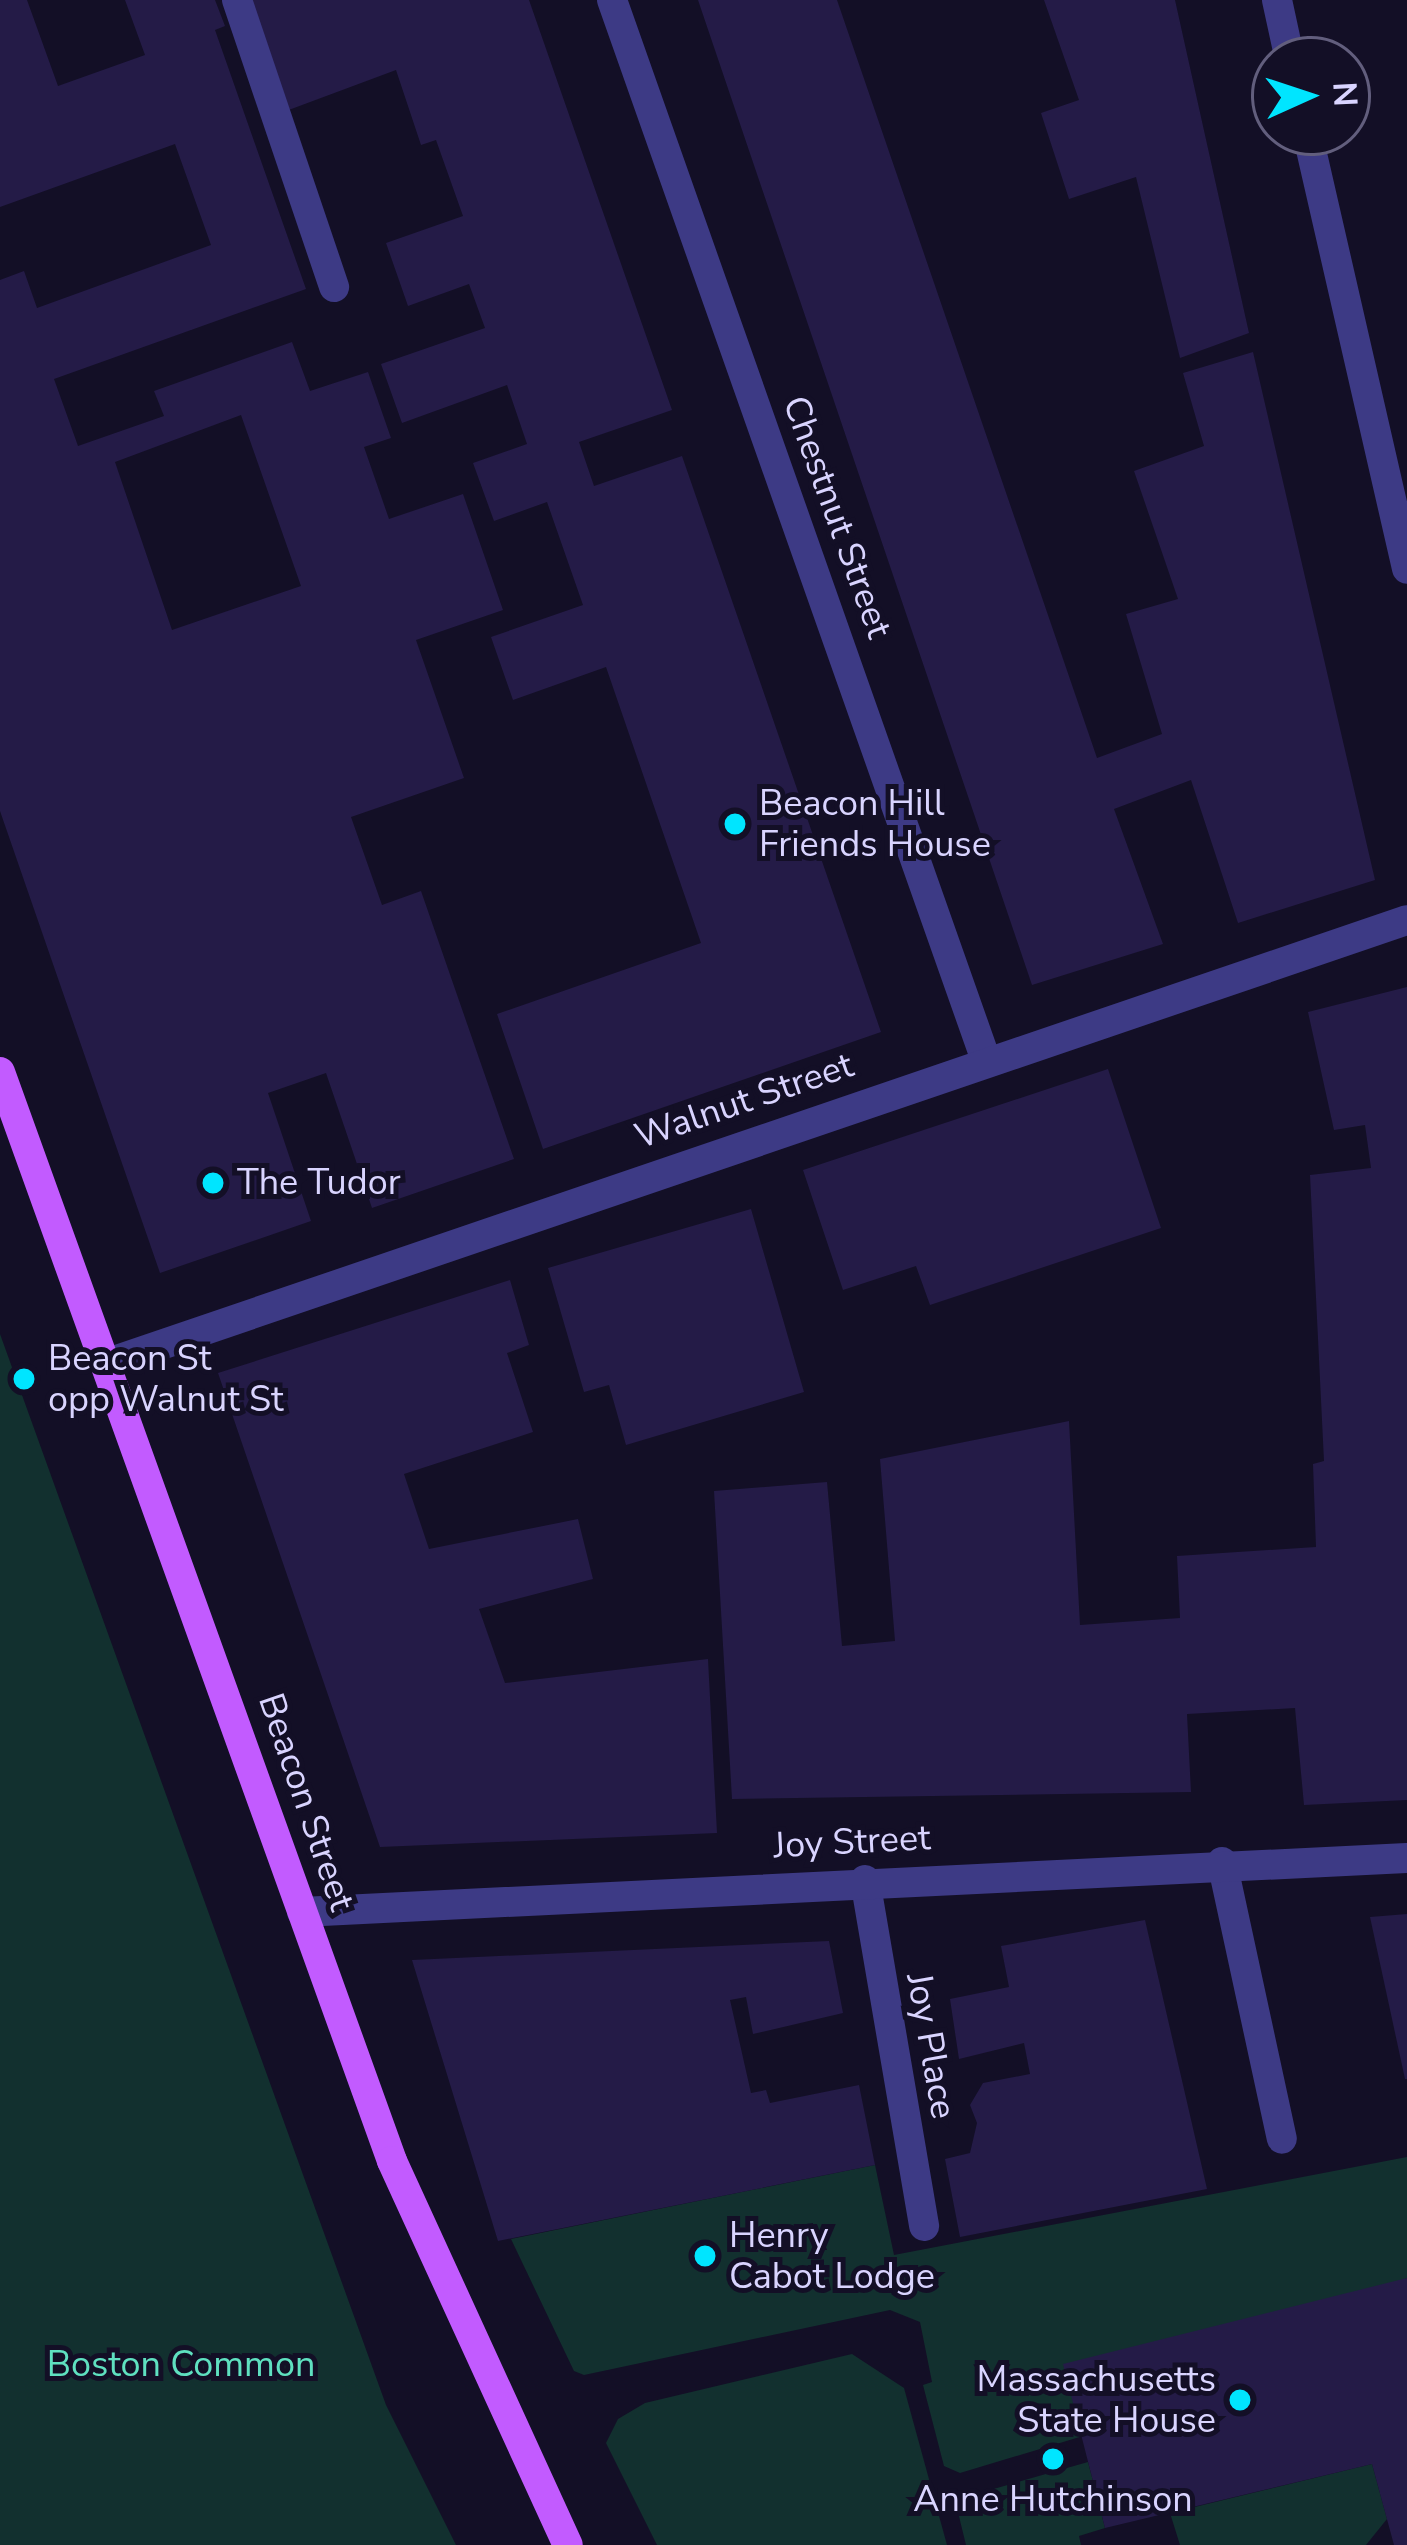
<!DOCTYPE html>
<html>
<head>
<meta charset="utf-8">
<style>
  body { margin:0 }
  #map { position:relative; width:1407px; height:2545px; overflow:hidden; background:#130f26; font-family:"Nunito Sans",sans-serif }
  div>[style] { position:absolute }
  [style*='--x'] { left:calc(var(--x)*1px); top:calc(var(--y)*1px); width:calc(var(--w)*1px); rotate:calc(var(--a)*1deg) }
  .green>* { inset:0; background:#12302f }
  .building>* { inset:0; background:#241b47 }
  .minor>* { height:30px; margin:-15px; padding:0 15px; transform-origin:15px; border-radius:15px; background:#3d3a85 }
  .primary>* { height:30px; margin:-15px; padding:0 15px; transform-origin:15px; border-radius:15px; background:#c25bff }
  .dots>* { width:33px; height:33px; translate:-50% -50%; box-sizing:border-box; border:6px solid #130f26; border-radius:50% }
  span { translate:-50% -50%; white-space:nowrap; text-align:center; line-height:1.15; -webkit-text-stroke:10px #130f26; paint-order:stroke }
  .street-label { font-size:36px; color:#d9d4ff }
  .poi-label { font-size:36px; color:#d9d4ff }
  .left { translate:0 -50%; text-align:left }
  .right { translate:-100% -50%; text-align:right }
  .park-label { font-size:36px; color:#5fe0c0 }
  .north { position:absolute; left:1251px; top:36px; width:120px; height:120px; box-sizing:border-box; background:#130f26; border:3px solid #625e7d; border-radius:50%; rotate:87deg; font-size:33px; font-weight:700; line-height:48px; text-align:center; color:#d9d4ff }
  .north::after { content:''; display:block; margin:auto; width:42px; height:54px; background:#00e5ff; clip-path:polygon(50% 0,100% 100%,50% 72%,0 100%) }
</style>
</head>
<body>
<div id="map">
  <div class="green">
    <i style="clip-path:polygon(0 1334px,386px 2405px,456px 2545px,0 2545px)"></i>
    <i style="clip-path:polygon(1407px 2157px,1407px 2278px,1083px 2436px,960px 2473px,944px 2466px,923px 2385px,932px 2382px,920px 2322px,890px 2310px,584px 2375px,574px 2371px,511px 2239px,875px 2165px,894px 2255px)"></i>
    <i style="clip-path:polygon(852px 2354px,904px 2388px,947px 2545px,657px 2545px,606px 2443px,618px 2419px,645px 2403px)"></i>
    <i style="clip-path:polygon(1088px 2462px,1105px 2528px,1079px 2536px,1081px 2545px,966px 2545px,955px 2500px)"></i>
    <i style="clip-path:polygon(1372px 2464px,1387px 2519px,1366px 2545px,1180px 2545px,1170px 2513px)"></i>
  </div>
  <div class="building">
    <i style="clip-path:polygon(evenodd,0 0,27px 0,58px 86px,145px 55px,125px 0,215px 0,225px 26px,215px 30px,306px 289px,54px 379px,78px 446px,164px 416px,154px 391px,292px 342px,310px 391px,368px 372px,391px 438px,364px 447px,389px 519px,463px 494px,503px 610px,416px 640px,464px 778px,351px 817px,382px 905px,421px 891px,514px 1159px,372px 1208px,326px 1073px,268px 1093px,311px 1221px,160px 1273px,0 811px,0 280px,24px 271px,37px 308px,211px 245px,175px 144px,0 207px,0 0,241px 415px,301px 586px,172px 630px,115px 462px,241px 415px)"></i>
    <i style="clip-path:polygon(247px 0,529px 0,672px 410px,579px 442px,594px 486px,682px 456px,881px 1032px,543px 1149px,497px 1014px,701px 943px,606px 667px,513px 700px,491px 637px,583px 605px,547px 502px,494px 521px,473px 463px,527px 444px,507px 385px,402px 423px,381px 364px,485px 328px,469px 284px,408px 306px,386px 243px,463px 216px,436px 140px,421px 145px,396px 70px,286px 111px)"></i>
    <i style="clip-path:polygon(698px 0,837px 0,1097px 758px,1162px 734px,1126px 614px,1178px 599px,1134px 471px,1204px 446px,1183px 373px,1253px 352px,1375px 880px,1238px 923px,1191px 780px,1114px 809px,1163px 944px,1032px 985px)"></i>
    <i style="clip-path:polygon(1044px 0,1175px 0,1249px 333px,1180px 358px,1136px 177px,1069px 199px,1041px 113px,1079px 100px)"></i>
    <i style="clip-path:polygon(1407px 987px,1407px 1800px,1304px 1805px,1295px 1708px,1187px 1714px,1191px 1792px,732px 1799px,714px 1491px,827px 1482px,842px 1646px,895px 1641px,880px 1459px,1069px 1421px,1080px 1625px,1180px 1618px,1177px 1556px,1316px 1547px,1313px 1464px,1324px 1461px,1310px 1175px,1371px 1168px,1365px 1125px,1334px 1130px,1308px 1012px)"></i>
    <i style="clip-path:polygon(1108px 1069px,1161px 1228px,930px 1305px,916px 1266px,843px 1290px,803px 1170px)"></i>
    <i style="clip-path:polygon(751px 1209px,804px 1392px,626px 1445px,609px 1385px,584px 1392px,548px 1268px)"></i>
    <i style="clip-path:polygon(510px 1280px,529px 1345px,507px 1353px,533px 1432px,404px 1474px,429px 1549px,578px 1519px,593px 1579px,479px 1609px,505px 1683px,708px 1659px,717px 1833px,380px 1847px,218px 1373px)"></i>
    <i style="clip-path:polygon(1407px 1914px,1407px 2079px,1405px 2079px,1370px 1917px)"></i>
    <i style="clip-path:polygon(1145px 1920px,1207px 2189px,960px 2237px,945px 2159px,970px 2153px,977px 2123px,970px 2105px,983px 2083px,1030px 2074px,1024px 2043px,959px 2059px,950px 1999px,1009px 1987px,1001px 1946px)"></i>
    <i style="clip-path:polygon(829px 1941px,843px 2013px,753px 2034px,746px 1997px,730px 2000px,751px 2093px,766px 2090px,770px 2103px,859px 2085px,875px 2165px,498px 2241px,412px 1960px)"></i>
    <i style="clip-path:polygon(1407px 2278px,1407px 2545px,1394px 2545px,1372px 2464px,1105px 2528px,1063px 2364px)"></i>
  </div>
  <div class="minor">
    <i style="--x:237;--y:0;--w:303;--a:71.3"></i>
    <i style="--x:612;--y:0;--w:1124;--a:70.57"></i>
    <i style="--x:1277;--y:0;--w:61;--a:77.8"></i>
    <i style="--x:1307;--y:132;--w:448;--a:77.1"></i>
    <i style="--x:108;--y:1363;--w:1372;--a:-18.83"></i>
    <i style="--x:1222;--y:1862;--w:283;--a:77.8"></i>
    <i style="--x:865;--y:1880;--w:351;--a:80.3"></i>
    <i style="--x:302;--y:1912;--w:1106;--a:-2.8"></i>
  </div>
  <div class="primary">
    <i style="--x:0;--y:1072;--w:1157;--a:70.2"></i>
    <i style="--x:392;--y:2161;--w:422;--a:65.4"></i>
  </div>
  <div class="dots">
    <i style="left:735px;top:824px;background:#00e5ff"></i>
    <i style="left:213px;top:1183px;background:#00e5ff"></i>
    <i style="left:24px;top:1379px;background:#00e5ff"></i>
    <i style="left:705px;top:2256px;background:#00e5ff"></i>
    <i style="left:1240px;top:2400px;background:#00e5ff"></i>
    <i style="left:1053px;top:2459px;background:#00e5ff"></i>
  </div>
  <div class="street-label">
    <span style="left:837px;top:517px;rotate:70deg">Chestnut Street</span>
    <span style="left:744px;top:1101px;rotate:-19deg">Walnut Street</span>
    <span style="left:306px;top:1802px;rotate:71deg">Beacon Street</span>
    <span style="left:852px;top:1842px;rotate:-3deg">Joy Street</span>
    <span style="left:931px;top:2046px;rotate:80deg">Joy Place</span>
  </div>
  <div class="poi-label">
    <span class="left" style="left:759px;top:824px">Beacon Hill<br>Friends House</span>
    <span class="left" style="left:237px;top:1183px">The Tudor</span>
    <span class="left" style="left:48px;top:1379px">Beacon St<br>opp Walnut St</span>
    <span class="left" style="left:729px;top:2256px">Henry<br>Cabot Lodge</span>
    <span class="right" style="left:1216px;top:2400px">Massachusetts<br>State House</span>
    <span style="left:1053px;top:2500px">Anne Hutchinson</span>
  </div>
  <div class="park-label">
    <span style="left:181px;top:2365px">Boston Common</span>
  </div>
  <div class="north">N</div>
</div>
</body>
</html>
